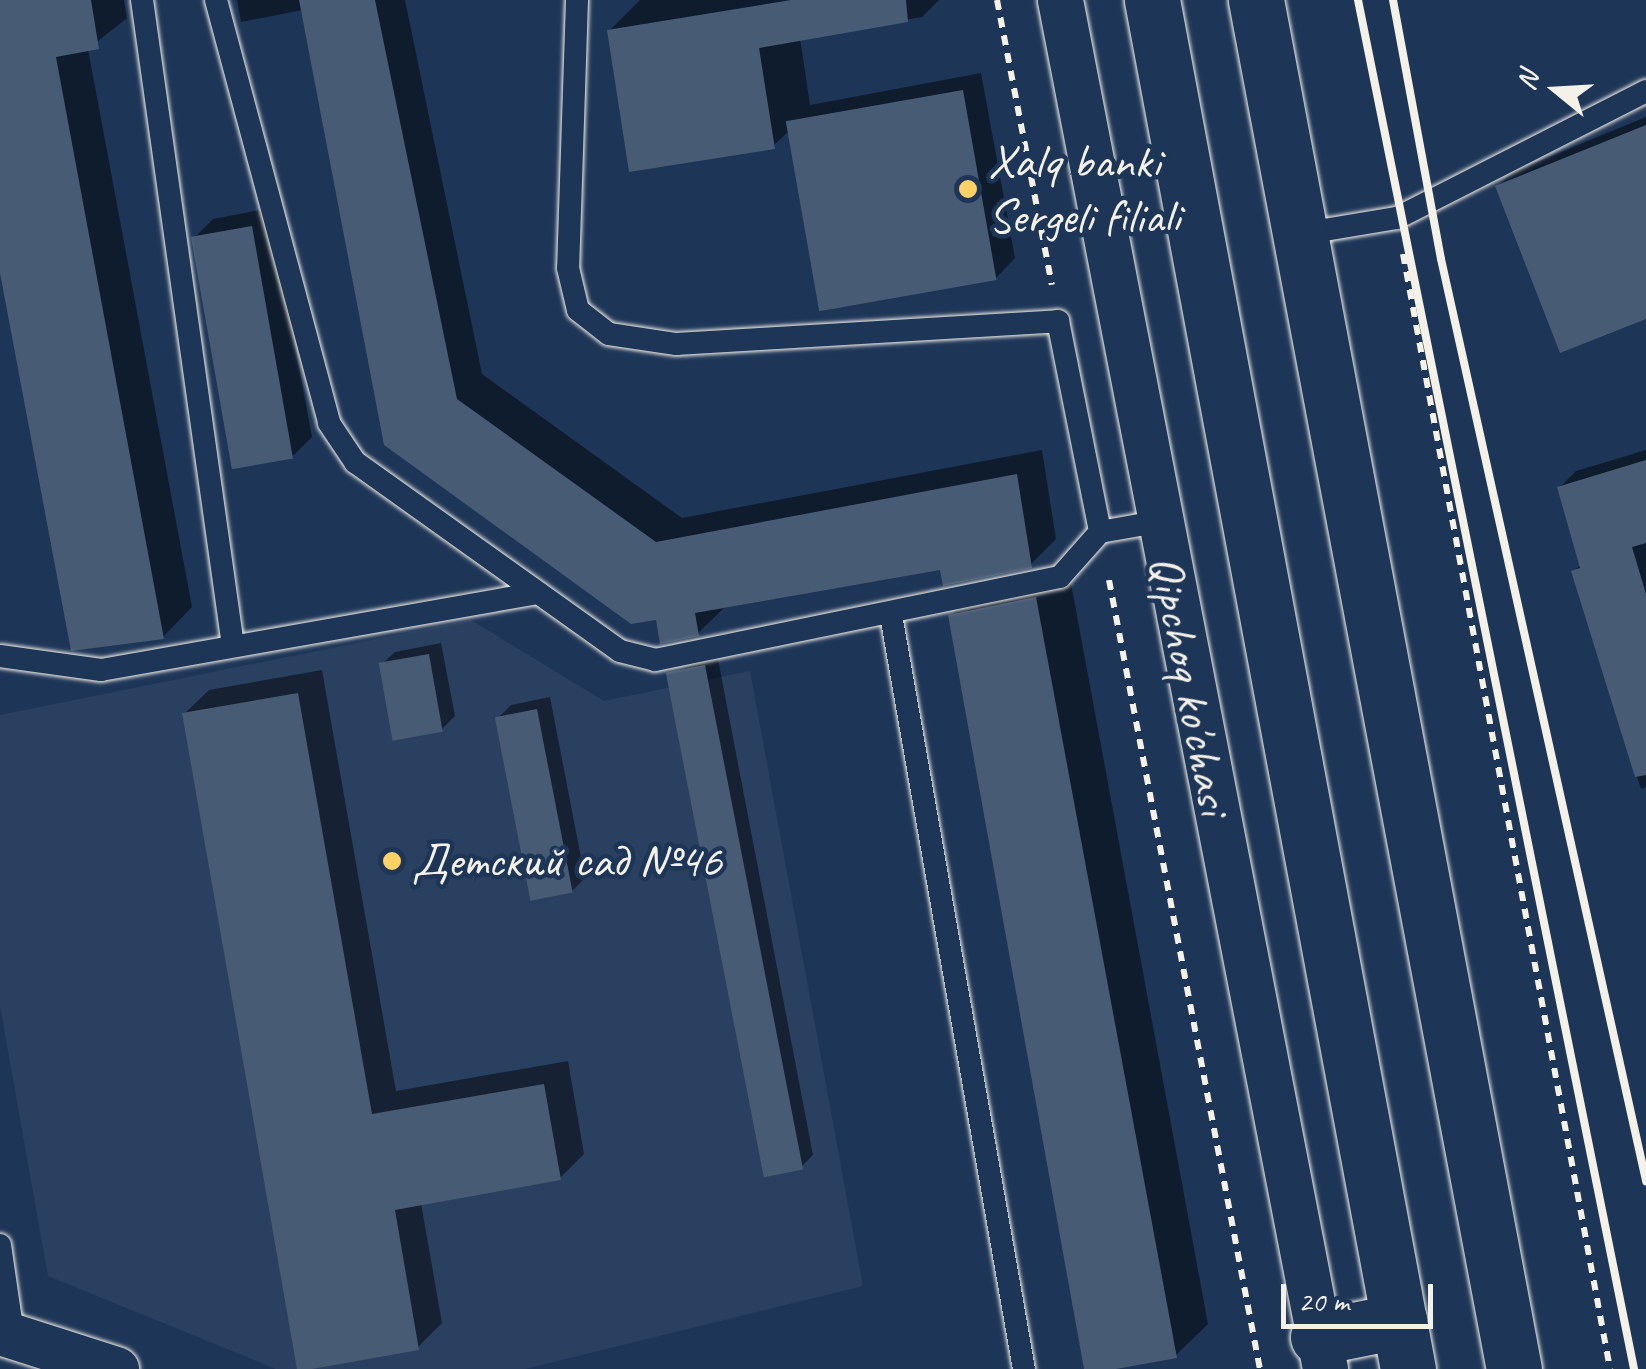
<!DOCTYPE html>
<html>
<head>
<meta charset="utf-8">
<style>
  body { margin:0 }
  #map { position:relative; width:1646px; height:1369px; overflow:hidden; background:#1d3557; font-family:Caveat,sans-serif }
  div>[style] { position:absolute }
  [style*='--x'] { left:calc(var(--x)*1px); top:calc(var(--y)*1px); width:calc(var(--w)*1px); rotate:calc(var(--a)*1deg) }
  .built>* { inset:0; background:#2a4060 }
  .shadow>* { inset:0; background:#0007 }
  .building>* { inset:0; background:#485b74; transform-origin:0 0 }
  .path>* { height:6px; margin-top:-3px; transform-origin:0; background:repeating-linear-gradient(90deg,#f4f1e8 0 10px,transparent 0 18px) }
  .roads { filter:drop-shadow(0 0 2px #f4f1e8) drop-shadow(0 0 2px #f4f1e8) }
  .lane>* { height:22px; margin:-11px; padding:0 11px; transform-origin:11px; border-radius:11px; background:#1d3557 }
  .street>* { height:45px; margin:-22.5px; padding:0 22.5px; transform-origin:22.5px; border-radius:22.5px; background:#1d3557 }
  .primary>* { height:55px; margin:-27.5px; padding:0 27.5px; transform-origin:27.5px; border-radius:27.5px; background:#1d3557 }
  .rail>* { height:8px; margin:-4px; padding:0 4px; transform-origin:4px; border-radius:4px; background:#f4f1e8 }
  .dots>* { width:28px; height:28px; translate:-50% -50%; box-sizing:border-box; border:5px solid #1d3557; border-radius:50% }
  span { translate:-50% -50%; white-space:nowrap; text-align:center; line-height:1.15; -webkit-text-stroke:9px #1d3557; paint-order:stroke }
  .poi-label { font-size:48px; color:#f4f1e8 }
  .left { translate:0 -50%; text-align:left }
  .street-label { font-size:48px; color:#f4f1e8 }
  .north { position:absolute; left:1506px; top:40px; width:100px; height:100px; -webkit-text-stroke:8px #1d3557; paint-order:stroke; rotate:288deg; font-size:28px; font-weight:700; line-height:40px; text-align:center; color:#f4f1e8 }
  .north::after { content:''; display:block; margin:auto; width:35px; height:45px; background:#f4f1e8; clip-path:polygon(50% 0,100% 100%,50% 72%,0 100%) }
  .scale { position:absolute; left:1281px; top:1284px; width:152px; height:45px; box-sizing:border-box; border:5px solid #f4f1e8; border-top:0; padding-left:12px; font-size:30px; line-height:35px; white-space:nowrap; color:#f4f1e8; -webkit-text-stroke:8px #1d3557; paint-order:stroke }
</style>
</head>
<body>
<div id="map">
  <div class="built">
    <i style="clip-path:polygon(471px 620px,604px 701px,750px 671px,863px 1286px,525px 1369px,276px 1369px,48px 1276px,0 1006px,0 715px)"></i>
  </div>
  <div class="shadow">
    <i style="clip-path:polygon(0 0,124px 0,127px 18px,88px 49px,192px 607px,163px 637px,73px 648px,0 259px)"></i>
    <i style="clip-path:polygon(237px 0,405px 0,482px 374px,682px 518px,1042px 450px,1056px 539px,1030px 565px,942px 568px,724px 608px,698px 633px,387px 444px,303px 10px,241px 22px)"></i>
    <i style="clip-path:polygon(640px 0,939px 0,922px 17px,800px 38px,810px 105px,981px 73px,1015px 258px,996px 278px,790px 130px,773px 146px,609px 31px)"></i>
    <i style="clip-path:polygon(1646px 117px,1646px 316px,1497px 187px,1514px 171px)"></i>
    <i style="clip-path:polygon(270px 208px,312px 437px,293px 456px,194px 238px,213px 219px)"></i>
    <i style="clip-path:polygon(1646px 450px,1646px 787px,1641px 789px,1573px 572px,1582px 564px,1560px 487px,1576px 471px)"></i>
    <i style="clip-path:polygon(1068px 567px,1208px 1324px,1176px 1355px,1103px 1369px,1087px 1369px,951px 616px,982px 584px)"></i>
    <i style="clip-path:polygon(441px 643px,455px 716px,442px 729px,382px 664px,395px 652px)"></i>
    <i style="clip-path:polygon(717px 654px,813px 1155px,800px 1168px,669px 674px)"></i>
    <i style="clip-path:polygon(322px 670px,396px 1091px,568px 1061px,584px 1154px,560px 1178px,421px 1203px,442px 1323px,418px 1347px,184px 714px,209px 690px)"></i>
    <i style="clip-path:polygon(550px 697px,585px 878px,572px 891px,498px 718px,511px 705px)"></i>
  </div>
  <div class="building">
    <i style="clip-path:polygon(0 0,91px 0,99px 49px,56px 57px,164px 639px,71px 651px,0 273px)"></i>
    <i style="clip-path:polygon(299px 0,375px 0,457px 399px,656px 542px,1017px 474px,1032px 568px,943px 586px,940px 570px,695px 613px,699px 636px,660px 644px,656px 620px,631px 624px,384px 445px)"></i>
    <i style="clip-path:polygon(791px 0,906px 0,908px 22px,759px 48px,775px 149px,629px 172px,607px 30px)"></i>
    <i style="left:963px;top:90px;width:193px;height:180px;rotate:80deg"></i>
    <i style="clip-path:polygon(1646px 125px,1646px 319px,1560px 353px,1495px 186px)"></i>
    <i style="left:252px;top:226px;width:236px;height:62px;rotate:80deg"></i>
    <i style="clip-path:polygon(1646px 460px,1646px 543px,1632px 547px,1646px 594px,1646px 775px,1635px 777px,1571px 571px,1580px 568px,1557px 487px)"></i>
    <i style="clip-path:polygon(1036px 597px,1177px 1358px,1116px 1369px,1084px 1369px,948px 615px)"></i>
    <i style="left:429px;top:654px;width:79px;height:51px;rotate:80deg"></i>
    <i style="left:705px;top:665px;width:514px;height:40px;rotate:79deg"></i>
    <i style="clip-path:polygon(298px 693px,372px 1114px,544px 1084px,561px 1180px,395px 1210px,419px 1350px,312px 1369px,297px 1369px,182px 713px)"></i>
    <i style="left:537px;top:709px;width:187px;height:43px;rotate:79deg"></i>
  </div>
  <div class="path">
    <i style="--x:997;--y:0;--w:290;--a:79.1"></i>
    <i style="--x:1403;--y:254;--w:1134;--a:79.48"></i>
    <i style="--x:1109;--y:580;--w:803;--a:79.17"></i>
  </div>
  <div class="roads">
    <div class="lane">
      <i style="--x:142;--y:0;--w:652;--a:81.98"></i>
      <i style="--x:216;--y:0;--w:438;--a:75"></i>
      <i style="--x:329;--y:423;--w:47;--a:56.3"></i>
      <i style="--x:355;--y:462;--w:325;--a:35.5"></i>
      <i style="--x:620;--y:651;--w:36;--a:14"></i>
      <i style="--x:655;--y:660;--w:413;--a:-11.6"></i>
      <i style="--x:1060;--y:577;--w:60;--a:-48.4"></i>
      <i style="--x:1100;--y:532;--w:58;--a:-10"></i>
      <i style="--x:577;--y:0;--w:268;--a:91.9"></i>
      <i style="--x:568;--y:268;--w:43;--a:76.6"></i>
      <i style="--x:578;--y:310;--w:39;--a:38"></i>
      <i style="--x:609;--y:334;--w:68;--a:8.5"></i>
      <i style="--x:676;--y:344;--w:383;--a:-3.4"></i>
      <i style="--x:1058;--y:321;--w:215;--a:78.7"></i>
      <i style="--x:1300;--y:234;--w:98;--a:-9.4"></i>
      <i style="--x:1397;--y:218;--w:280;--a:-27"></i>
      <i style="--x:891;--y:615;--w:766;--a:80"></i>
      <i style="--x:0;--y:656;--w:102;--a:7.9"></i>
      <i style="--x:101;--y:670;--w:444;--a:-10"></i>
      <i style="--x:0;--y:1245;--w:90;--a:81.7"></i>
    </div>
    <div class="street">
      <i style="--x:1060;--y:0;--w:1394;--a:79.04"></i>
      <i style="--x:0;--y:1332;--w:122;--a:17.7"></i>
    </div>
    <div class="primary">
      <i style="--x:1152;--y:0;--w:1393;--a:79.41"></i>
      <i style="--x:1256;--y:0;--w:1393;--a:79.33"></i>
      <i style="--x:1318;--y:1337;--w:83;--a:-11.2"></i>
    </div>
  </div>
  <div class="rail">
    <i style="--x:1358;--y:0;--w:1397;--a:78.6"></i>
    <i style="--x:1393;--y:0;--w:263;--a:79.5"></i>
    <i style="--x:1441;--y:259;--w:945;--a:77.46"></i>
  </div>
  <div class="dots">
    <i style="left:968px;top:189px;background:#ffd166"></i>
    <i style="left:392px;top:861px;background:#ffd166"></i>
  </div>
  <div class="poi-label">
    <span class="left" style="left:988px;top:189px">Xalq banki<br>Sergeli filiali</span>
    <span class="left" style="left:412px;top:861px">Детский сад №46</span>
  </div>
  <div class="street-label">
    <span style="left:1190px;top:685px;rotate:79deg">Qipchoq ko'chasi</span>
  </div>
  <div class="north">N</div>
  <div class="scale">20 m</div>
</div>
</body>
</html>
